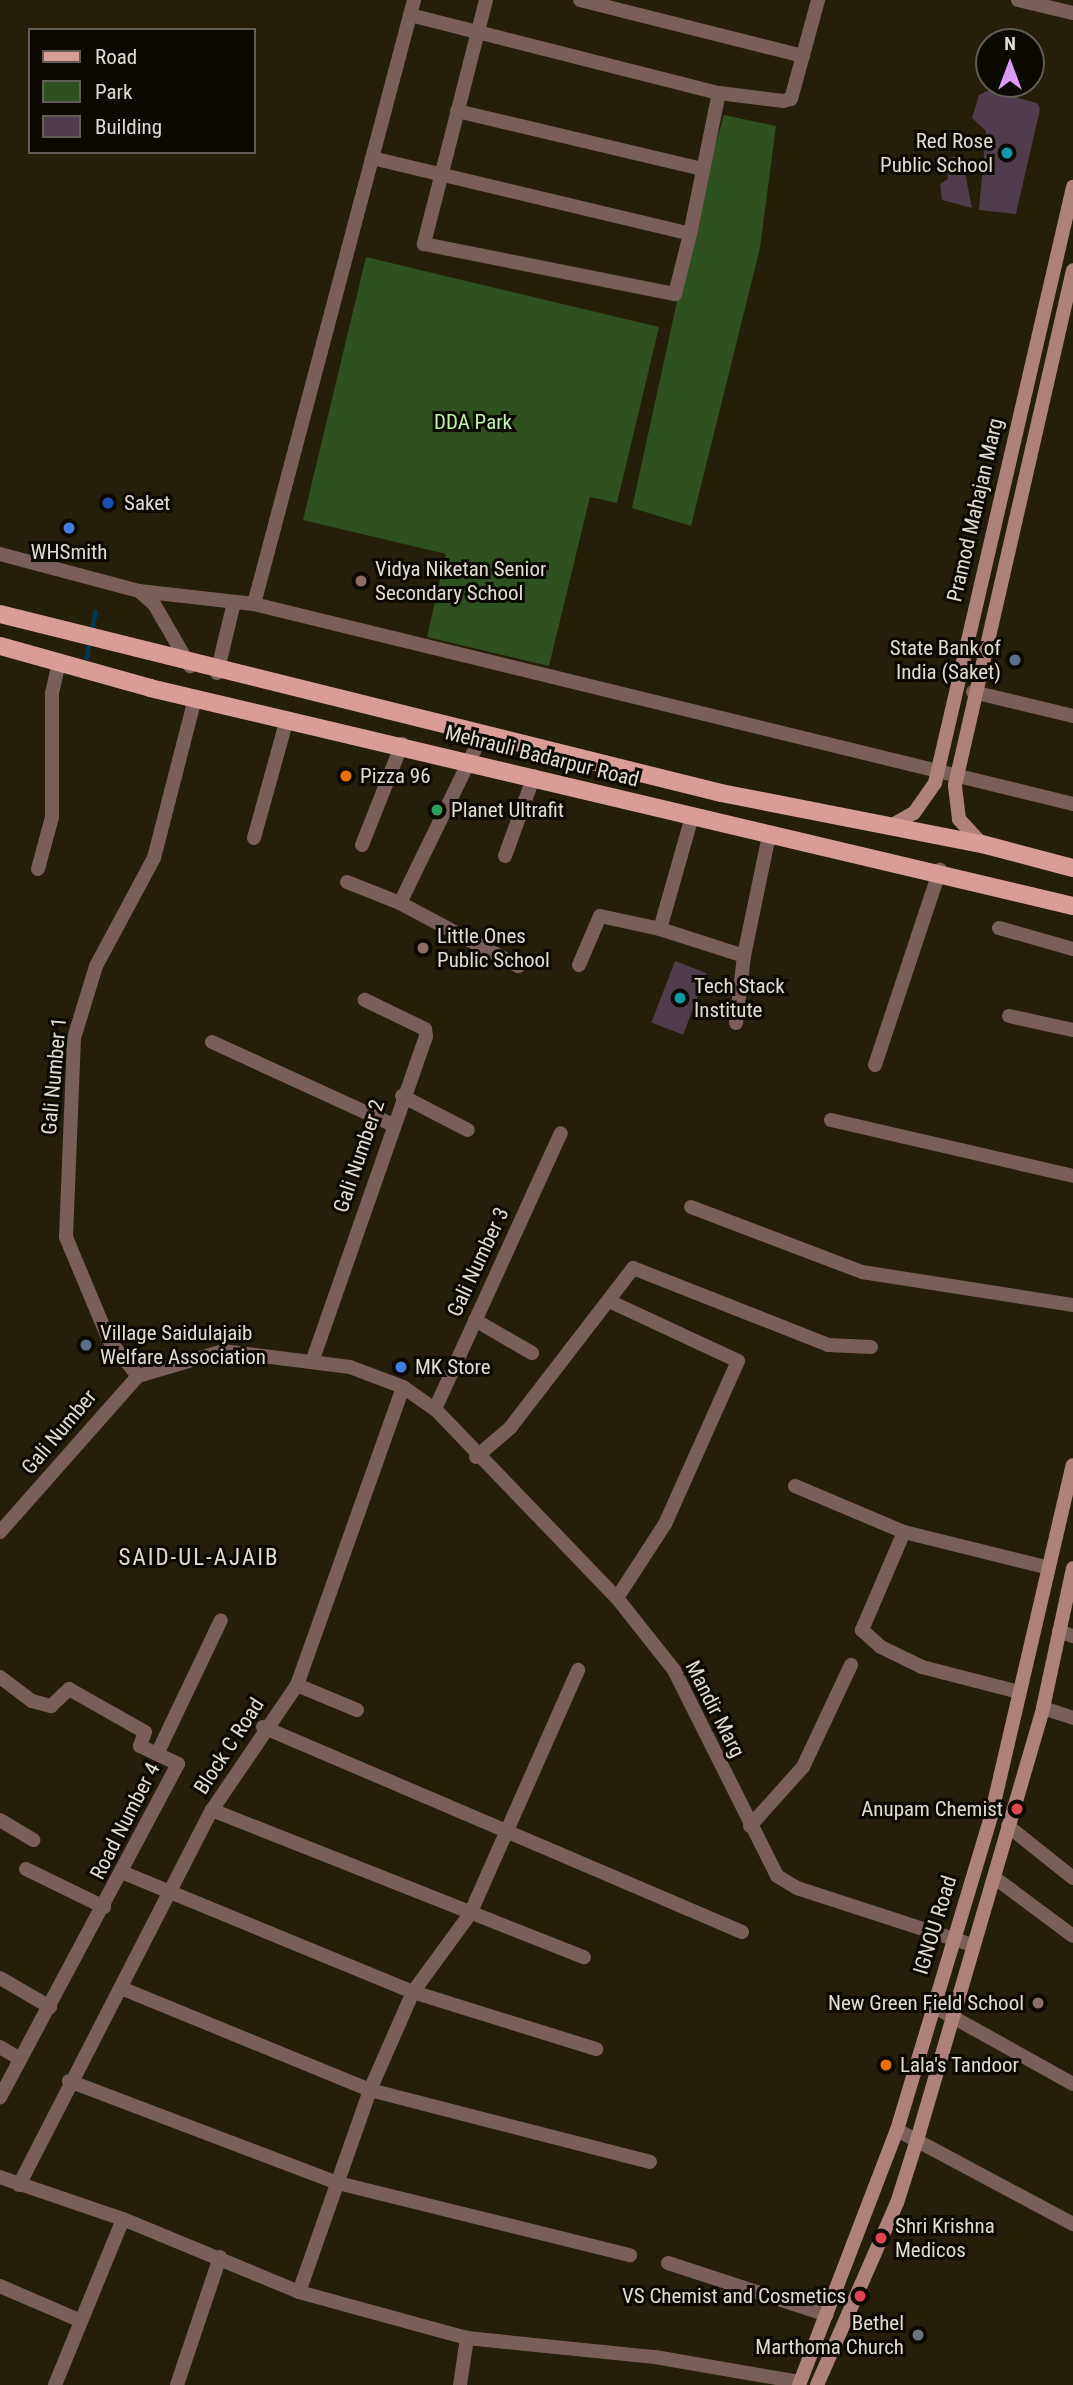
<!DOCTYPE html>
<html>
<head>
<meta charset="utf-8">
<style>
  body { margin:0 }
  #map { position:relative; width:1073px; height:2385px; overflow:hidden; background:#251e08; font-family:"Roboto Condensed",sans-serif }
  div>[style] { position:absolute }
  [style*='--x'] { left:calc(var(--x)*1px); top:calc(var(--y)*1px); width:calc(var(--w)*1px); rotate:calc(var(--a)*1deg) }
  .green>* { inset:0; background:#2f501f }
  .stream>* { height:5px; margin:-2.5px; padding:0 2.5px; transform-origin:2.5px; border-radius:2.5px; background:#003850 }
  .building>* { inset:0; background:#4f3c4c; transform-origin:0 0 }
  .street>* { height:14px; margin:-7px; padding:0 7px; transform-origin:7px; border-radius:7px; background:#7a5e59 }
  .secondary>* { height:14px; margin:-7px; padding:0 7px; transform-origin:7px; border-radius:7px; background:#af817b }
  .primary>* { height:18px; margin:-9px; padding:0 9px; transform-origin:9px; border-radius:9px; background:#d89d94 }
  .dots>* { width:19px; height:19px; translate:-50% -50%; box-sizing:border-box; border:4px solid #0b0902; border-radius:50% }
  span { translate:-50% -50%; white-space:nowrap; text-align:center; line-height:1.15; -webkit-text-stroke:6px #0b0902; paint-order:stroke }
  .poi-label { font-size:21px; color:#e0dccf }
  .right { translate:-100% -50%; text-align:right }
  .left { translate:0 -50%; text-align:left }
  .park-label { font-size:21px; color:#bff5a8 }
  .street-label { font-size:21px; color:#e0dccf }
  .neighbourhood-label { font-size:23px; color:#e0dccf; letter-spacing:2px }
  .legend { position:absolute; left:28px; top:28px; width:228px; height:126px; box-sizing:border-box; background:#0b0902; border:2px solid #605d54; margin:0; padding:9px 12px; list-style:none; font-size:21px; color:#e0dccf }
  .legend li { display:flex; align-items:center; gap:14px; height:35px }
  .legend b { width:35px; border:2px solid #605d54 }
  .north { position:absolute; left:975px; top:28px; width:70px; height:70px; box-sizing:border-box; background:#0b0902; border:2px solid #605d54; border-radius:50%; rotate:0deg; font-size:19px; font-weight:700; line-height:28px; text-align:center; color:#e0dccf }
  .north::after { content:''; display:block; margin:auto; width:24px; height:32px; background:#da9af6; clip-path:polygon(50% 0,100% 100%,50% 72%,0 100%) }
</style>
</head>
<body>
<div id="map">
  <div class="green">
    <i style="clip-path:polygon(724px 115px,776px 126px,760px 248px,691px 526px,632px 508px,698px 205px)"></i>
    <i style="clip-path:polygon(366px 257px,659px 327px,617px 503px,590px 497px,549px 666px,427px 637px,446px 554px,303px 520px)"></i>
  </div>
  <div class="stream">
    <i style="--x:86;--y:657;--w:46;--a:-78.7"></i>
  </div>
  <div class="building">
    <i style="clip-path:polygon(989px 90px,1037px 103px,1040px 109px,1016px 214px,979px 210px,986px 131px,972px 118px,979px 95px)"></i>
    <i style="clip-path:polygon(955px 156px,962px 158px,972px 208px,942px 200px,940px 184px,948px 179px,945px 160px)"></i>
    <i style="left:675px;top:961px;width:34px;height:66px;rotate:21deg"></i>
  </div>
  <div class="street">
    <i style="--x:486;--y:0;--w:252;--a:104.3"></i>
    <i style="--x:424;--y:244;--w:256;--a:11.3"></i>
    <i style="--x:675;--y:294;--w:62;--a:-76"></i>
    <i style="--x:580;--y:0;--w:230;--a:14.1"></i>
    <i style="--x:1018;--y:0;--w:57;--a:13.3"></i>
    <i style="--x:410;--y:15;--w:319;--a:14.2"></i>
    <i style="--x:719;--y:93;--w:64;--a:7.1"></i>
    <i style="--x:783;--y:101;--w:8;--a:-14"></i>
    <i style="--x:791;--y:99;--w:103;--a:-74.7"></i>
    <i style="--x:457;--y:111;--w:252;--a:13.3"></i>
    <i style="--x:372;--y:158;--w:327;--a:13.4"></i>
    <i style="--x:690;--y:234;--w:144;--a:-78.4"></i>
    <i style="--x:0;--y:554;--w:144;--a:14.9"></i>
    <i style="--x:139;--y:591;--w:20;--a:41"></i>
    <i style="--x:154;--y:604;--w:72;--a:59.9"></i>
    <i style="--x:139;--y:591;--w:116;--a:6.4"></i>
    <i style="--x:254;--y:604;--w:843;--a:13.72"></i>
    <i style="--x:254;--y:604;--w:625;--a:-75.16"></i>
    <i style="--x:217;--y:673;--w:73;--a:-76.5"></i>
    <i style="--x:973;--y:692;--w:103;--a:13.5"></i>
    <i style="--x:254;--y:838;--w:123;--a:-74.5"></i>
    <i style="--x:362;--y:845;--w:109;--a:-68.4"></i>
    <i style="--x:505;--y:856;--w:85;--a:-70.1"></i>
    <i style="--x:38;--y:869;--w:54;--a:-74.9"></i>
    <i style="--x:52;--y:817;--w:124;--a:-90"></i>
    <i style="--x:52;--y:693;--w:31;--a:-77"></i>
    <i style="--x:347;--y:882;--w:57;--a:21.6"></i>
    <i style="--x:400;--y:903;--w:134;--a:28.1"></i>
    <i style="--x:400;--y:903;--w:189;--a:-64"></i>
    <i style="--x:999;--y:928;--w:77;--a:15.8"></i>
    <i style="--x:660;--y:929;--w:88;--a:17.8"></i>
    <i style="--x:744;--y:956;--w:124;--a:-78.3"></i>
    <i style="--x:579;--y:965;--w:53;--a:-66.8"></i>
    <i style="--x:600;--y:916;--w:61;--a:12.2"></i>
    <i style="--x:660;--y:929;--w:116;--a:-74.1"></i>
    <i style="--x:1009;--y:1016;--w:66;--a:12.3"></i>
    <i style="--x:736;--y:1023;--w:67;--a:-83.2"></i>
    <i style="--x:212;--y:1042;--w:199;--a:24.6"></i>
    <i style="--x:875;--y:1065;--w:206;--a:-71.6"></i>
    <i style="--x:402;--y:1096;--w:74;--a:27.3"></i>
    <i style="--x:831;--y:1120;--w:248;--a:13"></i>
    <i style="--x:691;--y:1207;--w:183;--a:20.8"></i>
    <i style="--x:862;--y:1272;--w:214;--a:8.9"></i>
    <i style="--x:609;--y:1301;--w:142;--a:24.9"></i>
    <i style="--x:738;--y:1361;--w:179;--a:114.1"></i>
    <i style="--x:665;--y:1524;--w:88;--a:123"></i>
    <i style="--x:475;--y:1320;--w:66;--a:30.1"></i>
    <i style="--x:312;--y:1362;--w:345;--a:-70.7"></i>
    <i style="--x:426;--y:1036;--w:7;--a:-98"></i>
    <i style="--x:425;--y:1029;--w:67;--a:-154.2"></i>
    <i style="--x:138;--y:1376;--w:46;--a:-128.9"></i>
    <i style="--x:109;--y:1340;--w:112;--a:-112.7"></i>
    <i style="--x:66;--y:1237;--w:199;--a:-87.7"></i>
    <i style="--x:74;--y:1038;--w:75;--a:-73"></i>
    <i style="--x:96;--y:966;--w:123;--a:-61.8"></i>
    <i style="--x:154;--y:858;--w:165;--a:-75.6"></i>
    <i style="--x:435;--y:1409;--w:303;--a:-65.5"></i>
    <i style="--x:476;--y:1457;--w:45;--a:-40.5"></i>
    <i style="--x:510;--y:1428;--w:202;--a:-52.4"></i>
    <i style="--x:633;--y:1268;--w:210;--a:21.5"></i>
    <i style="--x:828;--y:1345;--w:43;--a:2.7"></i>
    <i style="--x:795;--y:1486;--w:118;--a:22.9"></i>
    <i style="--x:904;--y:1532;--w:149;--a:13.9"></i>
    <i style="--x:0;--y:1532;--w:208;--a:-48.5"></i>
    <i style="--x:138;--y:1376;--w:89;--a:-16.4"></i>
    <i style="--x:223;--y:1351;--w:128;--a:7.2"></i>
    <i style="--x:350;--y:1367;--w:57;--a:20.7"></i>
    <i style="--x:403;--y:1387;--w:39;--a:35"></i>
    <i style="--x:435;--y:1409;--w:262;--a:46.1"></i>
    <i style="--x:617;--y:1598;--w:92;--a:51.6"></i>
    <i style="--x:674;--y:1670;--w:230;--a:63.4"></i>
    <i style="--x:777;--y:1876;--w:23;--a:31"></i>
    <i style="--x:797;--y:1888;--w:184;--a:18"></i>
    <i style="--x:904;--y:1532;--w:107;--a:113.2"></i>
    <i style="--x:862;--y:1630;--w:25;--a:42"></i>
    <i style="--x:881;--y:1647;--w:46;--a:26"></i>
    <i style="--x:922;--y:1667;--w:100;--a:14.5"></i>
    <i style="--x:1059;--y:1631;--w:15;--a:20"></i>
    <i style="--x:0;--y:1677;--w:40;--a:37"></i>
    <i style="--x:32;--y:1701;--w:20;--a:15"></i>
    <i style="--x:51;--y:1706;--w:25;--a:-43"></i>
    <i style="--x:69;--y:1689;--w:87;--a:29.5"></i>
    <i style="--x:145;--y:1732;--w:15;--a:110"></i>
    <i style="--x:140;--y:1746;--w:42;--a:25.3"></i>
    <i style="--x:178;--y:1764;--w:378;--a:118.1"></i>
    <i style="--x:297;--y:1685;--w:65;--a:22.6"></i>
    <i style="--x:1043;--y:1708;--w:32;--a:18"></i>
    <i style="--x:263;--y:1727;--w:521;--a:23.17"></i>
    <i style="--x:157;--y:1754;--w:148;--a:-64.5"></i>
    <i style="--x:212;--y:1810;--w:400;--a:21.6"></i>
    <i style="--x:0;--y:1820;--w:39;--a:31"></i>
    <i style="--x:750;--y:1826;--w:79;--a:-48.1"></i>
    <i style="--x:803;--y:1767;--w:113;--a:-64.8"></i>
    <i style="--x:1008;--y:1826;--w:83;--a:38.7"></i>
    <i style="--x:26;--y:1869;--w:87;--a:26"></i>
    <i style="--x:124;--y:1873;--w:313;--a:22.4"></i>
    <i style="--x:413;--y:1992;--w:192;--a:17.3"></i>
    <i style="--x:995;--y:1878;--w:97;--a:36.6"></i>
    <i style="--x:0;--y:1978;--w:58;--a:30.1"></i>
    <i style="--x:121;--y:1988;--w:269;--a:22.3"></i>
    <i style="--x:370;--y:2090;--w:289;--a:14.4"></i>
    <i style="--x:933;--y:2006;--w:160;--a:29.1"></i>
    <i style="--x:0;--y:2047;--w:21;--a:31"></i>
    <i style="--x:69;--y:2081;--w:288;--a:20.8"></i>
    <i style="--x:338;--y:2183;--w:301;--a:13.9"></i>
    <i style="--x:897;--y:2130;--w:200;--a:28.1"></i>
    <i style="--x:0;--y:2177;--w:130;--a:18.9"></i>
    <i style="--x:123;--y:2219;--w:191;--a:22.5"></i>
    <i style="--x:299;--y:2292;--w:174;--a:15.3"></i>
    <i style="--x:467;--y:2338;--w:189;--a:5.8"></i>
    <i style="--x:655;--y:2357;--w:147;--a:9.8"></i>
    <i style="--x:19;--y:2185;--w:422;--a:-62.8"></i>
    <i style="--x:212;--y:1810;--w:151;--a:-55.8"></i>
    <i style="--x:297;--y:1685;--w:316;--a:-70.4"></i>
    <i style="--x:668;--y:2263;--w:167;--a:18.1"></i>
    <i style="--x:0;--y:2286;--w:88;--a:23.4"></i>
    <i style="--x:299;--y:2292;--w:214;--a:-70.6"></i>
    <i style="--x:370;--y:2090;--w:107;--a:-66.3"></i>
    <i style="--x:413;--y:1992;--w:97;--a:-53.8"></i>
    <i style="--x:470;--y:1914;--w:267;--a:-66.1"></i>
    <i style="--x:55;--y:2385;--w:179;--a:-67.7"></i>
    <i style="--x:177;--y:2385;--w:135;--a:-71.4"></i>
    <i style="--x:460;--y:2385;--w:48;--a:-81.5"></i>
  </div>
  <div class="secondary">
    <i style="--x:892;--y:825;--w:25;--a:-29"></i>
    <i style="--x:914;--y:813;--w:37;--a:-55"></i>
    <i style="--x:935;--y:783;--w:612;--a:-76.96"></i>
    <i style="--x:982;--y:844;--w:34;--a:-133"></i>
    <i style="--x:959;--y:819;--w:34;--a:-97"></i>
    <i style="--x:955;--y:785;--w:528;--a:-77.09"></i>
    <i style="--x:799;--y:2385;--w:273;--a:-69"></i>
    <i style="--x:897;--y:2130;--w:328;--a:-73.3"></i>
    <i style="--x:991;--y:1816;--w:360;--a:-76.9"></i>
    <i style="--x:817;--y:2385;--w:199;--a:-66.3"></i>
    <i style="--x:897;--y:2203;--w:66;--a:-72.4"></i>
    <i style="--x:917;--y:2140;--w:450;--a:-73.7"></i>
    <i style="--x:1043;--y:1708;--w:143;--a:-77.9"></i>
  </div>
  <div class="primary">
    <i style="--x:0;--y:614;--w:743;--a:13.94"></i>
    <i style="--x:721;--y:793;--w:266;--a:11.1"></i>
    <i style="--x:982;--y:844;--w:94;--a:14.8"></i>
    <i style="--x:0;--y:646;--w:156;--a:15.6"></i>
    <i style="--x:150;--y:688;--w:948;--a:13.29"></i>
  </div>
  <div class="dots">
    <i style="left:1007px;top:153px;background:#0f9aa8"></i>
    <i style="left:108px;top:503px;background:#1a4fb4"></i>
    <i style="left:69px;top:528px;background:#3f7fe0"></i>
    <i style="left:361px;top:581px;background:#8d6e63"></i>
    <i style="left:1015px;top:660px;background:#5c6f8a"></i>
    <i style="left:346px;top:776px;background:#e8710a"></i>
    <i style="left:437px;top:810px;background:#2e9e5b"></i>
    <i style="left:423px;top:948px;background:#8d6e63"></i>
    <i style="left:680px;top:998px;background:#0f9aa8"></i>
    <i style="left:86px;top:1345px;background:#5c6f8a"></i>
    <i style="left:401px;top:1367px;background:#3f7fe0"></i>
    <i style="left:1017px;top:1809px;background:#e0444e"></i>
    <i style="left:1038px;top:2003px;background:#8d6e63"></i>
    <i style="left:886px;top:2065px;background:#e8710a"></i>
    <i style="left:881px;top:2238px;background:#e0444e"></i>
    <i style="left:860px;top:2296px;background:#e0444e"></i>
    <i style="left:918px;top:2335px;background:#6b7280"></i>
  </div>
  <div class="poi-label">
    <span class="right" style="left:993px;top:153px">Red Rose<br>Public School</span>
    <span class="left" style="left:124px;top:503px">Saket</span>
    <span style="left:69px;top:552px">WHSmith</span>
    <span class="left" style="left:375px;top:581px">Vidya Niketan Senior<br>Secondary School</span>
    <span class="right" style="left:1001px;top:660px">State Bank of<br>India (Saket)</span>
    <span class="left" style="left:360px;top:776px">Pizza 96</span>
    <span class="left" style="left:451px;top:810px">Planet Ultrafit</span>
    <span class="left" style="left:437px;top:948px">Little Ones<br>Public School</span>
    <span class="left" style="left:694px;top:998px">Tech Stack<br>Institute</span>
    <span class="left" style="left:100px;top:1345px">Village Saidulajaib<br>Welfare Association</span>
    <span class="left" style="left:415px;top:1367px">MK Store</span>
    <span class="right" style="left:1003px;top:1809px">Anupam Chemist</span>
    <span class="right" style="left:1024px;top:2003px">New Green Field School</span>
    <span class="left" style="left:900px;top:2065px">Lala's Tandoor</span>
    <span class="left" style="left:895px;top:2238px">Shri Krishna<br>Medicos</span>
    <span class="right" style="left:846px;top:2296px">VS Chemist and Cosmetics</span>
    <span class="right" style="left:904px;top:2335px">Bethel<br>Marthoma Church</span>
  </div>
  <div class="park-label">
    <span style="left:473px;top:422px">DDA Park</span>
  </div>
  <div class="street-label">
    <span style="left:975px;top:510px;rotate:-77deg">Pramod Mahajan Marg</span>
    <span style="left:542px;top:756px;rotate:14deg">Mehrauli Badarpur Road</span>
    <span style="left:54px;top:1076px;rotate:-85deg">Gali Number 1</span>
    <span style="left:359px;top:1156px;rotate:-71deg">Gali Number 2</span>
    <span style="left:478px;top:1262px;rotate:-65deg">Gali Number 3</span>
    <span style="left:59px;top:1432px;rotate:-50deg">Gali Number</span>
    <span style="left:715px;top:1709px;rotate:63deg">Mandir Marg</span>
    <span style="left:229px;top:1746px;rotate:-57deg">Block C Road</span>
    <span style="left:125px;top:1821px;rotate:-63deg">Road Number 4</span>
    <span style="left:935px;top:1925px;rotate:-73deg">IGNOU Road</span>
  </div>
  <div class="neighbourhood-label">
    <span style="left:199px;top:1558px">SAID-UL-AJAIB</span>
  </div>
  <ul class="legend">
  <li><b style="height:9px;background:#d89d94"></b>Road</li>
  <li><b style="height:19px;background:#2f501f"></b>Park</li>
  <li><b style="height:19px;background:#4f3c4c"></b>Building</li>
  </ul>
  <div class="north">N</div>
</div>
</body>
</html>
